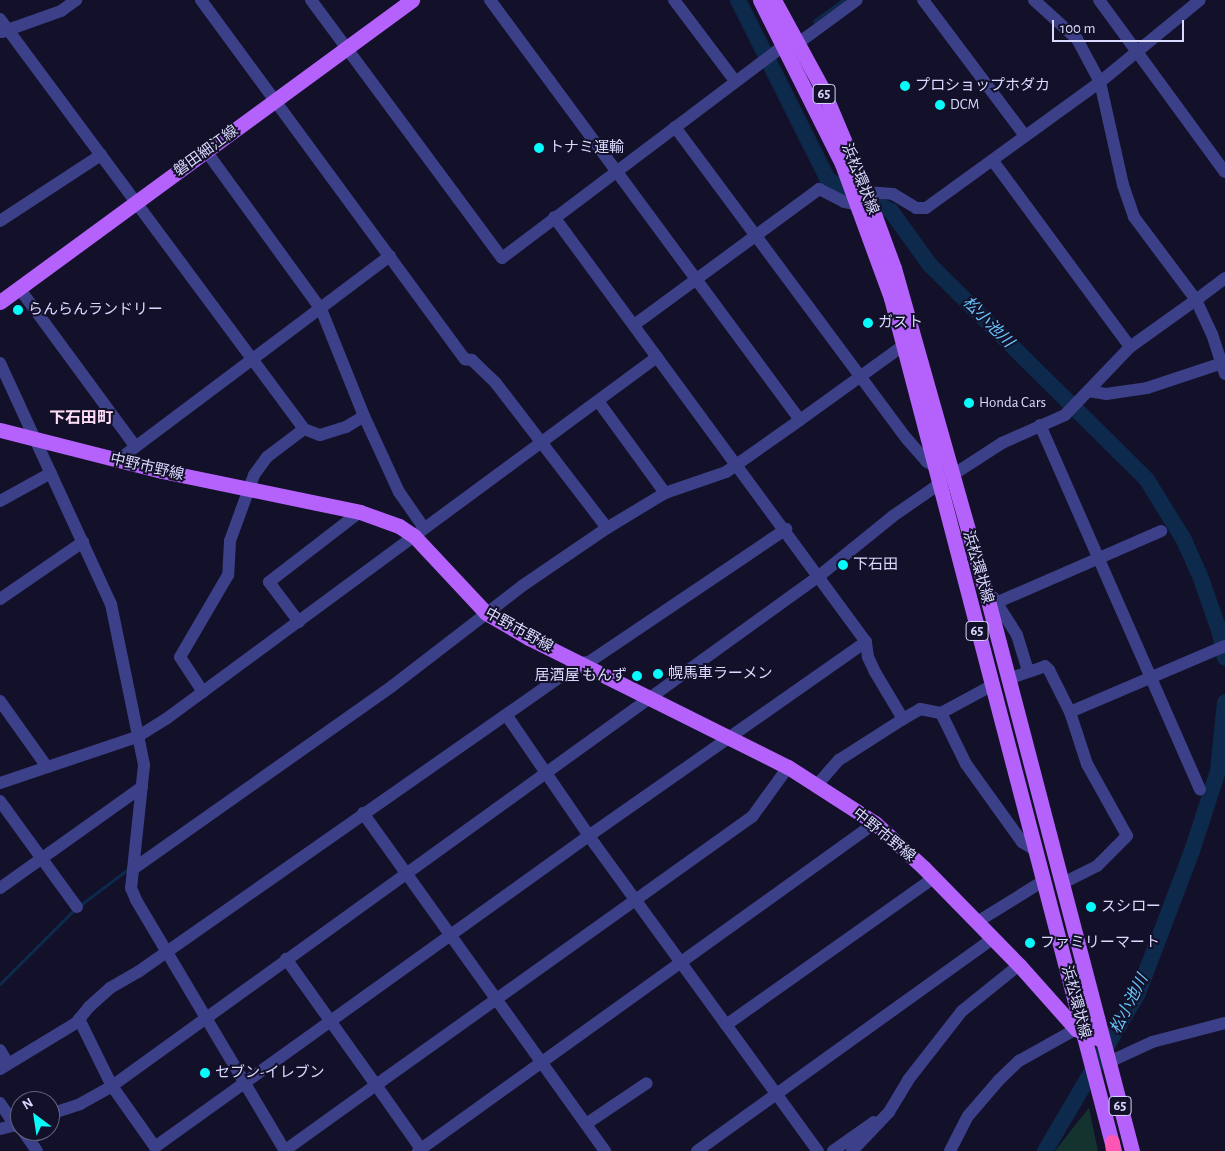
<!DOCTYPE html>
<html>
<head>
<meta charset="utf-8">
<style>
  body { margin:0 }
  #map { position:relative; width:1225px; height:1151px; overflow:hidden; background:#131129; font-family:"Alegreya Sans","Noto Sans JP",sans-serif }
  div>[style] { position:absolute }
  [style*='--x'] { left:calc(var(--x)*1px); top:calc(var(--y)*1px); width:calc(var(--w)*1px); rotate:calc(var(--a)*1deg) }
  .green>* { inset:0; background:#14332f }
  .stream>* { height:2.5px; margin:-1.25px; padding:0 1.25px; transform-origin:1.25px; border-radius:1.25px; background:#0d2a4c }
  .river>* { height:16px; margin:-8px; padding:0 8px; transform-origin:8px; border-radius:8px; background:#0d2a4c }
  .minor>* { height:12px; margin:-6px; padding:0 6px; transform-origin:6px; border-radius:6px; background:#3c4088 }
  .major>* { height:15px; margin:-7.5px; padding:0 7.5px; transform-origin:7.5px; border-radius:7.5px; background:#b562fd }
  .highway>* { height:15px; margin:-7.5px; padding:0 7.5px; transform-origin:7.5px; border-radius:7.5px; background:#fd56b5 }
  .dots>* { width:14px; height:14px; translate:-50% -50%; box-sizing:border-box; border:2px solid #131129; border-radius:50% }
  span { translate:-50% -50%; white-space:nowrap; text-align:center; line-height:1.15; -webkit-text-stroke:4px #131129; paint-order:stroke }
  .shield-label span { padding:1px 4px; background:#131129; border:1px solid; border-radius:4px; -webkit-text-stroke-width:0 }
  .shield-label { font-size:14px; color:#dad9ff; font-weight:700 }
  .poi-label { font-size:15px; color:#dad9ff }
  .left { translate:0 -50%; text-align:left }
  .right { translate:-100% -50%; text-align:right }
  .street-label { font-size:15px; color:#dad9ff }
  .water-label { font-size:16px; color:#68c6fd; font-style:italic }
  .neighbourhood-label { font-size:16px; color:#ffdbf5; font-weight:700 }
  .north { position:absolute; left:10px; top:1091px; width:50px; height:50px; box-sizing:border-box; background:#131129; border:1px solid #63617f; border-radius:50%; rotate:329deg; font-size:14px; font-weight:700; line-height:20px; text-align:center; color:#dad9ff }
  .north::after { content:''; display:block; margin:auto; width:18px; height:22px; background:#07fbfc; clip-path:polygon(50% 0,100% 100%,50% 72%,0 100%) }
  .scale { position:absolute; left:1052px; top:20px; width:132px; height:22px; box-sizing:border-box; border:2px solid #dad9ff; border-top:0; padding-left:6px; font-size:15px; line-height:18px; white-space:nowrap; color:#dad9ff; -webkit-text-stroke:4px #131129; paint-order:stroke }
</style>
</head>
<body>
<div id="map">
  <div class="green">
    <i style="clip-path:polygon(1089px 1108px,1098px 1151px,1055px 1151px,1076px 1124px)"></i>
  </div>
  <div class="stream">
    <i style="--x:814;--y:21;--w:36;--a:-36"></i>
    <i style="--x:79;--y:906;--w:60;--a:-36.9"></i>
    <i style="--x:0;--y:984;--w:106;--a:-45"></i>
  </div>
  <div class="river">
    <i style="--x:738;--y:0;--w:201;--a:63.4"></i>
    <i style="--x:828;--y:180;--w:70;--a:26.2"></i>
    <i style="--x:891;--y:211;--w:67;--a:54.2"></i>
    <i style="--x:930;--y:265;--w:305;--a:44.7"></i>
    <i style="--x:1147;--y:480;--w:70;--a:58.3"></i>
    <i style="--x:1184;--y:540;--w:36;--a:66"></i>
    <i style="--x:1199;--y:573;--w:64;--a:70.7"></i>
    <i style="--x:1220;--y:633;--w:25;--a:79"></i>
    <i style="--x:1045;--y:1151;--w:183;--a:-59.5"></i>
    <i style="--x:1138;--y:993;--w:152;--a:-69.2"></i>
    <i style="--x:1192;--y:851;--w:84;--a:-72"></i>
    <i style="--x:1218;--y:771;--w:69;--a:-84.2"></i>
  </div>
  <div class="minor">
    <i style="--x:201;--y:0;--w:446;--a:53.7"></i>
    <i style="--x:465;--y:359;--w:7;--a:8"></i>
    <i style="--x:472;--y:360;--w:32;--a:44"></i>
    <i style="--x:495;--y:382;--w:184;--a:52.5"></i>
    <i style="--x:607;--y:528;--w:68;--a:-31.1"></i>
    <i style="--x:665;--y:493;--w:65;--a:-19"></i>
    <i style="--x:726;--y:472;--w:90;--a:-35.1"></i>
    <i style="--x:800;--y:420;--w:522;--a:-126.43"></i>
    <i style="--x:311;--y:0;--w:321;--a:53.5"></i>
    <i style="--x:502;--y:258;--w:352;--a:-37"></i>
    <i style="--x:674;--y:0;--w:101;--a:53"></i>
    <i style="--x:923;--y:0;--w:170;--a:53.1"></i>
    <i style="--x:1034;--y:0;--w:58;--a:42.2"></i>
    <i style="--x:1077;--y:39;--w:49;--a:61.9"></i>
    <i style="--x:1100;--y:82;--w:106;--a:77.4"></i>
    <i style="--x:1123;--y:185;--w:34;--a:71"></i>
    <i style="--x:1134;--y:217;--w:104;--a:53.2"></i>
    <i style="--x:1196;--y:300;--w:36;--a:-37"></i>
    <i style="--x:1099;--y:0;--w:213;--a:53.8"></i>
    <i style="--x:0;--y:19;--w:510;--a:53.44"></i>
    <i style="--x:304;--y:429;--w:46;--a:142.9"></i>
    <i style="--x:267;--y:457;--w:22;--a:126"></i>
    <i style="--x:254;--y:475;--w:70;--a:110"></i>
    <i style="--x:230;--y:541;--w:34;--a:93"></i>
    <i style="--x:228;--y:575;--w:95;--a:120.3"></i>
    <i style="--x:180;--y:657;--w:42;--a:56.7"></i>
    <i style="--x:2;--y:32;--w:63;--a:-19.6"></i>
    <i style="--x:61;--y:11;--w:19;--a:-36"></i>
    <i style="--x:797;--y:44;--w:74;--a:-36.3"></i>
    <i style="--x:675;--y:127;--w:389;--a:53.4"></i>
    <i style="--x:907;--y:439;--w:30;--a:49"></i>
    <i style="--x:927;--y:462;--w:9;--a:27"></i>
    <i style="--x:206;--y:151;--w:195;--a:54"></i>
    <i style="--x:321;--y:309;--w:115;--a:68.1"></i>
    <i style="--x:364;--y:416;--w:84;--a:65.3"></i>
    <i style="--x:399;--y:492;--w:44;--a:55.2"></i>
    <i style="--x:993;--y:161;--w:231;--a:53.6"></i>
    <i style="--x:866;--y:192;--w:27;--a:4"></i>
    <i style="--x:893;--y:194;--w:27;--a:31"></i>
    <i style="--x:916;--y:208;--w:10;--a:0"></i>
    <i style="--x:926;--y:208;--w:215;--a:-35.9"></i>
    <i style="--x:1100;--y:82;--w:129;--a:-39.4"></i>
    <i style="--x:0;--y:221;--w:121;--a:-33.2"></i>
    <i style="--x:19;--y:288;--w:197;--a:53.7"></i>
    <i style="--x:634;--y:325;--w:230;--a:-36.3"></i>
    <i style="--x:819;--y:189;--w:28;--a:27"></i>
    <i style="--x:844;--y:202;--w:14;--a:12"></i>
    <i style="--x:0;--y:363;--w:265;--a:65.3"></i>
    <i style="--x:111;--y:604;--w:164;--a:78.4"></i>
    <i style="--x:144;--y:765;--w:124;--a:96"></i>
    <i style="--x:131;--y:888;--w:13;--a:67"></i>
    <i style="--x:136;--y:900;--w:292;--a:59.3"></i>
    <i style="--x:1088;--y:391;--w:18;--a:9"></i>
    <i style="--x:1106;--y:394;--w:41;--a:-8.3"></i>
    <i style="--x:1147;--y:388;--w:82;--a:-18.4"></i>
    <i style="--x:598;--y:401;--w:114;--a:53.9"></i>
    <i style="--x:800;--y:420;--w:128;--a:-35.8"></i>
    <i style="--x:1040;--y:425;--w:398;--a:66.3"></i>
    <i style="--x:304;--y:429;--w:17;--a:21"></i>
    <i style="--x:320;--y:435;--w:27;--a:-17"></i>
    <i style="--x:346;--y:427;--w:21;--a:-31"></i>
    <i style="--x:118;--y:460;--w:340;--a:-36.9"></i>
    <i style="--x:0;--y:501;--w:58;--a:-28.8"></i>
    <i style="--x:993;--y:597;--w:45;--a:57.7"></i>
    <i style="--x:1017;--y:635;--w:38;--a:73"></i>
    <i style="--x:0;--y:599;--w:101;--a:-34.5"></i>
    <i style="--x:998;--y:602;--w:178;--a:-23.5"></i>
    <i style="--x:299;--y:622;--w:50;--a:-126.9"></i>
    <i style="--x:269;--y:582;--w:115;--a:-37.6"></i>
    <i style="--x:1008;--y:679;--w:39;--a:-19"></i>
    <i style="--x:1045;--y:666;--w:6;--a:45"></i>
    <i style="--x:1049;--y:670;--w:47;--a:63.4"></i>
    <i style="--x:1070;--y:712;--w:55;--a:71.9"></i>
    <i style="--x:1087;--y:764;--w:82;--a:60.9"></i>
    <i style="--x:1127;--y:836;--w:42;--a:135"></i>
    <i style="--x:1097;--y:866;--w:40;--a:153.4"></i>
    <i style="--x:0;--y:701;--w:81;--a:54.5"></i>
    <i style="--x:1070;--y:712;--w:168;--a:-23.1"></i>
    <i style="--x:941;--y:713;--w:57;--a:63.9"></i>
    <i style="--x:966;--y:764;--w:96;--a:54.3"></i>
    <i style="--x:1022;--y:842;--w:17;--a:31"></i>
    <i style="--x:507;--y:716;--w:154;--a:55.6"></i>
    <i style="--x:594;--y:843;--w:381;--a:54"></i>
    <i style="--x:903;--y:719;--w:20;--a:-30"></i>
    <i style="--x:920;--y:709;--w:21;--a:11"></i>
    <i style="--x:941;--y:713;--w:59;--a:-28.3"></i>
    <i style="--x:0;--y:783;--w:145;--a:-18.6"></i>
    <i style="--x:137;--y:737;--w:34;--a:-32"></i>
    <i style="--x:166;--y:719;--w:610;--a:-36.4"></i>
    <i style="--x:817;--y:785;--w:33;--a:-49"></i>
    <i style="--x:839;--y:760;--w:76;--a:-32.6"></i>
    <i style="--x:903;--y:719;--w:55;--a:-120.8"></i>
    <i style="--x:875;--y:672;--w:17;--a:-115"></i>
    <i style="--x:868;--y:657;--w:15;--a:-98"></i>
    <i style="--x:0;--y:801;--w:131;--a:54"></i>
    <i style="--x:363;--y:813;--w:416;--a:54.4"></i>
    <i style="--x:133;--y:869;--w:316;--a:-35.2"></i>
    <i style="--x:391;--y:687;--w:165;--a:-37.6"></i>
    <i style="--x:522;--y:586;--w:103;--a:-34.3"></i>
    <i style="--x:0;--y:888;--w:174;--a:-35.4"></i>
    <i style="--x:977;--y:922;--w:80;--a:-31.7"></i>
    <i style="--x:79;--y:1019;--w:75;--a:63.8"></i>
    <i style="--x:112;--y:1086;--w:75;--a:54.8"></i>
    <i style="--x:155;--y:1147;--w:535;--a:-35.65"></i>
    <i style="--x:590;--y:835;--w:337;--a:-35"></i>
    <i style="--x:866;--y:642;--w:527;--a:-126.28"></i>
    <i style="--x:726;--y:1025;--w:255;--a:-35.3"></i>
    <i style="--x:0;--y:1050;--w:16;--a:60"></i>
    <i style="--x:1109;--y:1062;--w:47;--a:-24.9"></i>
    <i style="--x:1152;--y:1042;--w:75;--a:-14.6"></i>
    <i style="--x:0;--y:1069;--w:89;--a:-31.2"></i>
    <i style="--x:76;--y:1023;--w:21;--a:-51"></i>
    <i style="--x:89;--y:1007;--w:28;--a:-42"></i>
    <i style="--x:110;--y:988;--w:32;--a:-30"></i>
    <i style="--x:138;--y:972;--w:539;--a:-34.96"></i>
    <i style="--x:580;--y:663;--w:9;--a:-6"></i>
    <i style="--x:589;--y:662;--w:238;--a:-34"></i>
    <i style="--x:0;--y:1103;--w:27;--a:56"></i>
    <i style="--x:15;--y:1125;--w:6;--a:31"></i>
    <i style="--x:50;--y:1114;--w:32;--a:-18"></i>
    <i style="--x:80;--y:1104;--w:37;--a:-29"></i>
    <i style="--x:112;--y:1086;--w:872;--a:-35.81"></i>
    <i style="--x:819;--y:576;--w:95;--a:-39"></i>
    <i style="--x:893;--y:516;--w:70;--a:-34.6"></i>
    <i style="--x:951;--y:476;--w:61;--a:-32.9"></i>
    <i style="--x:1002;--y:443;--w:69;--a:-24"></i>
    <i style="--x:1065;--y:415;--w:94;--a:-46.3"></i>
    <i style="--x:1130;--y:347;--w:81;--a:-35.5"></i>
    <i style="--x:1196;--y:300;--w:38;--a:65"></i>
    <i style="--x:1212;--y:334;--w:42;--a:72"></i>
    <i style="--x:586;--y:1124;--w:73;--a:-33.9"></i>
    <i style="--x:0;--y:1129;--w:21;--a:-14"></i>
    <i style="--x:23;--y:1131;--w:24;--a:55"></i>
    <i style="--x:421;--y:1149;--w:78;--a:-125.1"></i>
    <i style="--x:376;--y:1085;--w:462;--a:-35.5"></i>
    <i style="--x:752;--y:817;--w:62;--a:-54.2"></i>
    <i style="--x:284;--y:1151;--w:113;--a:-35.7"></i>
    <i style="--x:376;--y:1085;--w:155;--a:-125.5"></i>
    <i style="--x:418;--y:1151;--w:563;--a:-35.67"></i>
    <i style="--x:697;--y:1151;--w:365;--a:-35.7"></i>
    <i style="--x:833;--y:1151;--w:50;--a:-35.3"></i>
    <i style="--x:852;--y:1151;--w:54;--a:-46.5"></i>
    <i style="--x:889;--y:1112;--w:37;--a:-59"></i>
    <i style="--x:908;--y:1080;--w:88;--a:-52"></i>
    <i style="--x:962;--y:1011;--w:73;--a:-38.9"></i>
    <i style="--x:950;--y:1151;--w:39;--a:-63"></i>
    <i style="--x:968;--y:1116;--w:48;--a:-49.3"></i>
    <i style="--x:999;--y:1080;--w:28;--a:-44"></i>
    <i style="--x:1019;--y:1061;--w:65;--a:-29.3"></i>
  </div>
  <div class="major">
    <i style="--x:760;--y:0;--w:183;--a:63.4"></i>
    <i style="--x:842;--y:164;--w:143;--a:69.9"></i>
    <i style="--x:891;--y:298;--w:882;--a:75.35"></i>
    <i style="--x:774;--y:0;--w:100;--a:61.4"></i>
    <i style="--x:822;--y:88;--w:113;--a:67.1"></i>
    <i style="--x:866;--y:192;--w:81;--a:69.8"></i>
    <i style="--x:894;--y:268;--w:334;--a:74.2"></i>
    <i style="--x:985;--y:589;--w:581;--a:75.34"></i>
    <i style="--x:0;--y:302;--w:511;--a:-36.24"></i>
    <i style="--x:0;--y:430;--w:167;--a:14.2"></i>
    <i style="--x:162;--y:471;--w:202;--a:11.7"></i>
    <i style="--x:360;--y:512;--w:41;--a:19.7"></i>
    <i style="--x:399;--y:526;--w:18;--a:34"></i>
    <i style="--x:414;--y:536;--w:105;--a:46.9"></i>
    <i style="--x:486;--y:613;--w:50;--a:30.2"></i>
    <i style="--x:529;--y:638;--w:289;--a:26.5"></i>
    <i style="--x:788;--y:767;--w:103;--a:32.8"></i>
    <i style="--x:875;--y:823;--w:67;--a:42.6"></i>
    <i style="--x:924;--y:868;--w:136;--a:45.6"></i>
    <i style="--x:1019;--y:965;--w:86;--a:48.3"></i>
    <i style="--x:1076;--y:1029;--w:28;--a:23"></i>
  </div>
  <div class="highway">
    <i style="--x:1112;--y:1142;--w:9;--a:84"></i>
  </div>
  <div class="dots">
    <i style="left:905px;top:86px;background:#07fbfc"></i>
    <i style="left:940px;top:105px;background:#07fbfc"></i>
    <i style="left:539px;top:148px;background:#07fbfc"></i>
    <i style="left:18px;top:310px;background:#07fbfc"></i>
    <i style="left:868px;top:323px;background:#07fbfc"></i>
    <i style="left:969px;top:403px;background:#07fbfc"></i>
    <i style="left:843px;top:565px;background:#07fbfc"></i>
    <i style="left:658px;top:674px;background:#07fbfc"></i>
    <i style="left:637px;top:676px;background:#07fbfc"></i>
    <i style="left:1091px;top:907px;background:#07fbfc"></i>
    <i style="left:1030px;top:943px;background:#07fbfc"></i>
    <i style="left:205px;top:1073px;background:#07fbfc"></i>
  </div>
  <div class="shield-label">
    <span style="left:824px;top:94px">65</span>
    <span style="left:977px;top:631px">65</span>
    <span style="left:1120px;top:1106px">65</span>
  </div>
  <div class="poi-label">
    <span class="left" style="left:915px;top:86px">プロショップホダカ</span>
    <span class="left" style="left:950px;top:105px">DCM</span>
    <span class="left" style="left:549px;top:148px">トナミ運輸</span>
    <span class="left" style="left:28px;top:310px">らんらんランドリー</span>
    <span class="left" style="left:878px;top:323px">ガスト</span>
    <span class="left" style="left:979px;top:403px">Honda Cars</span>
    <span class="left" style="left:853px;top:565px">下石田</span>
    <span class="left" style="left:668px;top:674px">幌馬車ラーメン</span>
    <span class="right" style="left:627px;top:676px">居酒屋 もんず</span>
    <span class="left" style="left:1101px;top:907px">スシロー</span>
    <span class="left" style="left:1040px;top:943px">ファミリーマート</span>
    <span class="left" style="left:215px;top:1073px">セブン-イレブン</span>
  </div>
  <div class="street-label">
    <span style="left:206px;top:151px;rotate:-36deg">磐田細江線</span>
    <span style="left:860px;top:179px;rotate:68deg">浜松環状線</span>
    <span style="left:147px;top:467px;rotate:13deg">中野市野線</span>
    <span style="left:978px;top:567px;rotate:74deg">浜松環状線</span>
    <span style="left:519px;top:630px;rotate:29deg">中野市野線</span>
    <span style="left:884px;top:835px;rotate:39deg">中野市野線</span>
    <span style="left:1076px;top:1002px;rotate:75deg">浜松環状線</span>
  </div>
  <div class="water-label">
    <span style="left:988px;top:322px;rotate:45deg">松小池川</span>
    <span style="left:1129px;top:1004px;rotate:-63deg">松小池川</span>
  </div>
  <div class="neighbourhood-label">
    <span style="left:81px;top:418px">下石田町</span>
  </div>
  <div class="north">N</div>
  <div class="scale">100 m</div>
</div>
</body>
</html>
